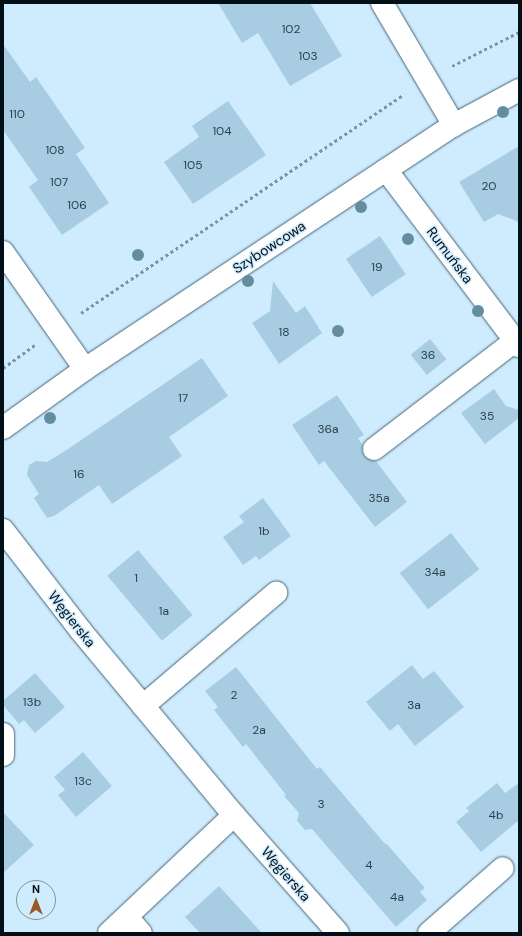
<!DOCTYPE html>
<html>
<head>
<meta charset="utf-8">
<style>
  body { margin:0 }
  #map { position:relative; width:522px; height:936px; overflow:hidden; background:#cfecfe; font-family:"DM Sans",sans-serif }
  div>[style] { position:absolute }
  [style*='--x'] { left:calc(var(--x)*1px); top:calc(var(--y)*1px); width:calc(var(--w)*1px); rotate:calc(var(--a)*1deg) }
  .building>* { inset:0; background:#a8cde2; transform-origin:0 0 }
  .path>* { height:2.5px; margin-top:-1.25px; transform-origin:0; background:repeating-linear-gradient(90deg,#7d93a1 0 3px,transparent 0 6px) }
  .roads { filter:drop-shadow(0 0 1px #436477) drop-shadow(0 0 1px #436477) }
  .minor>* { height:22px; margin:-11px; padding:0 11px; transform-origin:11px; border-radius:11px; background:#fff }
  .trees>* { width:12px; height:12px; margin:-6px; border-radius:50%; background:#668ca0 }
  span { translate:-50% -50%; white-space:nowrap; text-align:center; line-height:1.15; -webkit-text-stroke:3px #cfecfe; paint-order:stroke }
  .number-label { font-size:12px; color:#2c3e49 }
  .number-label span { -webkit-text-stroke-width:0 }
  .street-label { font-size:14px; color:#030f16 }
  .frame { position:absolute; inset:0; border:4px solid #030f16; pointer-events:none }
  .north { position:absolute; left:16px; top:880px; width:40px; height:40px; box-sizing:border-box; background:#cfecfe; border:1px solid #7d94a1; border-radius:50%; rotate:0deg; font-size:11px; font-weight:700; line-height:16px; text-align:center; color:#030f16 }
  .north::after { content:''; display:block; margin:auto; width:14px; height:18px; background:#9c5928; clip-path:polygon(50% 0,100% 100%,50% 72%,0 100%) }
</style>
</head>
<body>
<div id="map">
  <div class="building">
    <i style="clip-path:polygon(218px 3px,310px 3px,342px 56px,290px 86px,258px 33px,242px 43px)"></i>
    <i style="clip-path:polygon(3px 44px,30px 82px,36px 77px,85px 148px,76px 154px,109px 203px,62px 235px,29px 187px,38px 180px,3px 130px)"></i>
    <i style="clip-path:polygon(228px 101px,266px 155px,193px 204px,164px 162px,199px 137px,192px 126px)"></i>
    <i style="clip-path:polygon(519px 146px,519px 222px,498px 214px,484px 222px,459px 182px)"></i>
    <i style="left:380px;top:236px;width:46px;height:41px;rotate:56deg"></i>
    <i style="clip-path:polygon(273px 281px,296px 313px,305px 306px,322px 333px,279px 364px,252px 323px,270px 311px)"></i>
    <i style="left:430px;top:339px;width:26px;height:25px;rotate:51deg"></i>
    <i style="clip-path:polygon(202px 358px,228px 396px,169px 437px,182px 456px,112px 504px,99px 485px,54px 516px,47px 518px,34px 498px,39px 494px,27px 475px,29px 465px,36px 461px,47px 462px,65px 451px)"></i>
    <i style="clip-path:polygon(494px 389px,506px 406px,519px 410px,519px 418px,485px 444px,461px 413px)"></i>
    <i style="clip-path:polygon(337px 395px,364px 435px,358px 438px,362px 444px,364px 456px,376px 461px,407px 502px,375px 527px,324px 461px,319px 465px,292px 425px)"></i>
    <i style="clip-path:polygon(263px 498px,291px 536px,259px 560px,256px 556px,243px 565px,223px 537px,244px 522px,239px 516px)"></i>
    <i style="left:451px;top:533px;width:46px;height:65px;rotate:52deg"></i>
    <i style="left:138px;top:550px;width:85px;height:40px;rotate:50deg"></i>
    <i style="clip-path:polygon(412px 665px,423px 679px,434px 671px,464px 707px,415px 746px,398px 724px,390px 731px,366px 702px)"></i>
    <i style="clip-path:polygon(236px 667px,317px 769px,320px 767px,385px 844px,386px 843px,425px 888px,420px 892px,427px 900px,396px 927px,312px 829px,305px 830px,297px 821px,299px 813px,284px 796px,286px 795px,246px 744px,243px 747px,214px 710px,218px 707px,205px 691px)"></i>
    <i style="clip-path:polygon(35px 673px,65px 707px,35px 733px,24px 720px,19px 724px,3px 705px,3px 701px)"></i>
    <i style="clip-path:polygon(83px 752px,112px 786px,76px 817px,58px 795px,65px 790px,54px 777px)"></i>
    <i style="clip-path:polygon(497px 783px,505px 793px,519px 783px,519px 820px,481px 852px,456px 822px,469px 811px,466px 808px)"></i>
    <i style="clip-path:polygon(3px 812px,34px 845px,3px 873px)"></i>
    <i style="clip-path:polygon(219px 886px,262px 933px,200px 933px,185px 917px)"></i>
  </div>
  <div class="path">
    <i style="--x:452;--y:66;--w:75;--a:-26.9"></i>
    <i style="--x:81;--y:313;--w:390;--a:-34.1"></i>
    <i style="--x:3;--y:368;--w:39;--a:-36"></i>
  </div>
  <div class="roads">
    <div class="minor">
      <i style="--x:382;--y:3;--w:142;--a:59.5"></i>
      <i style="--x:386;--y:170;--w:221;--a:52.9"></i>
      <i style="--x:3;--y:252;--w:143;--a:55"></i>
      <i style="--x:3;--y:428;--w:101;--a:-35.7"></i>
      <i style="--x:85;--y:369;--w:442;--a:-33.5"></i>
      <i style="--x:454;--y:125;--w:74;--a:-28.3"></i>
      <i style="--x:374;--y:449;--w:178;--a:-37.5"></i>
      <i style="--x:3;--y:530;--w:128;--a:52.3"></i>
      <i style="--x:81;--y:631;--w:239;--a:50.3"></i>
      <i style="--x:234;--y:815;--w:157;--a:48.6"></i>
      <i style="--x:143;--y:706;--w:175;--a:-40.4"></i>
      <i style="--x:3;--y:734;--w:21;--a:90"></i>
      <i style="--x:127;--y:917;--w:21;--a:49"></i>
      <i style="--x:109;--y:933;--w:172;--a:-43.3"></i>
      <i style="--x:429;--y:933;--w:98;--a:-41.3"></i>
    </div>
  </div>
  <div class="trees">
    <i style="left:503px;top:112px"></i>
    <i style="left:361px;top:207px"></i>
    <i style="left:408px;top:239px"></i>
    <i style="left:138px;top:255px"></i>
    <i style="left:248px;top:281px"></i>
    <i style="left:478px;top:311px"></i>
    <i style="left:338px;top:331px"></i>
    <i style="left:50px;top:418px"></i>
  </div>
  <div class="number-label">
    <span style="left:291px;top:30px">102</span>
    <span style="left:308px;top:57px">103</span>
    <span style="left:17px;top:115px">110</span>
    <span style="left:222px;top:132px">104</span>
    <span style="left:55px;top:151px">108</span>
    <span style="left:193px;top:166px">105</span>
    <span style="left:59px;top:183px">107</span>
    <span style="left:489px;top:187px">20</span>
    <span style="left:77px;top:206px">106</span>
    <span style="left:377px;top:268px">19</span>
    <span style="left:284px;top:333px">18</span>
    <span style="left:428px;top:356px">36</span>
    <span style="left:183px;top:399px">17</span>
    <span style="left:487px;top:417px">35</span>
    <span style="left:328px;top:430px">36a</span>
    <span style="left:79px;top:475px">16</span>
    <span style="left:379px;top:499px">35a</span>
    <span style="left:264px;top:532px">1b</span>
    <span style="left:435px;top:573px">34a</span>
    <span style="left:136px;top:579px">1</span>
    <span style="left:164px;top:612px">1a</span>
    <span style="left:234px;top:696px">2</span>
    <span style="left:32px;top:703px">13b</span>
    <span style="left:414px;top:706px">3a</span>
    <span style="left:259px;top:731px">2a</span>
    <span style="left:83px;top:782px">13c</span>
    <span style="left:321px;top:805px">3</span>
    <span style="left:496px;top:816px">4b</span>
    <span style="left:369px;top:866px">4</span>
    <span style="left:397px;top:898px">4a</span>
  </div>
  <div class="street-label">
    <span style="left:269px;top:247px;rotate:-33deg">Szybowcowa</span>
    <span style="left:450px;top:255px;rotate:53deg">Rumuńska</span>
    <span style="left:72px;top:619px;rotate:52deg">Węgierska</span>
    <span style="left:286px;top:874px;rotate:49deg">Węgierska</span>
  </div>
  <div class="frame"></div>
  <div class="north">N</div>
</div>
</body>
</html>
